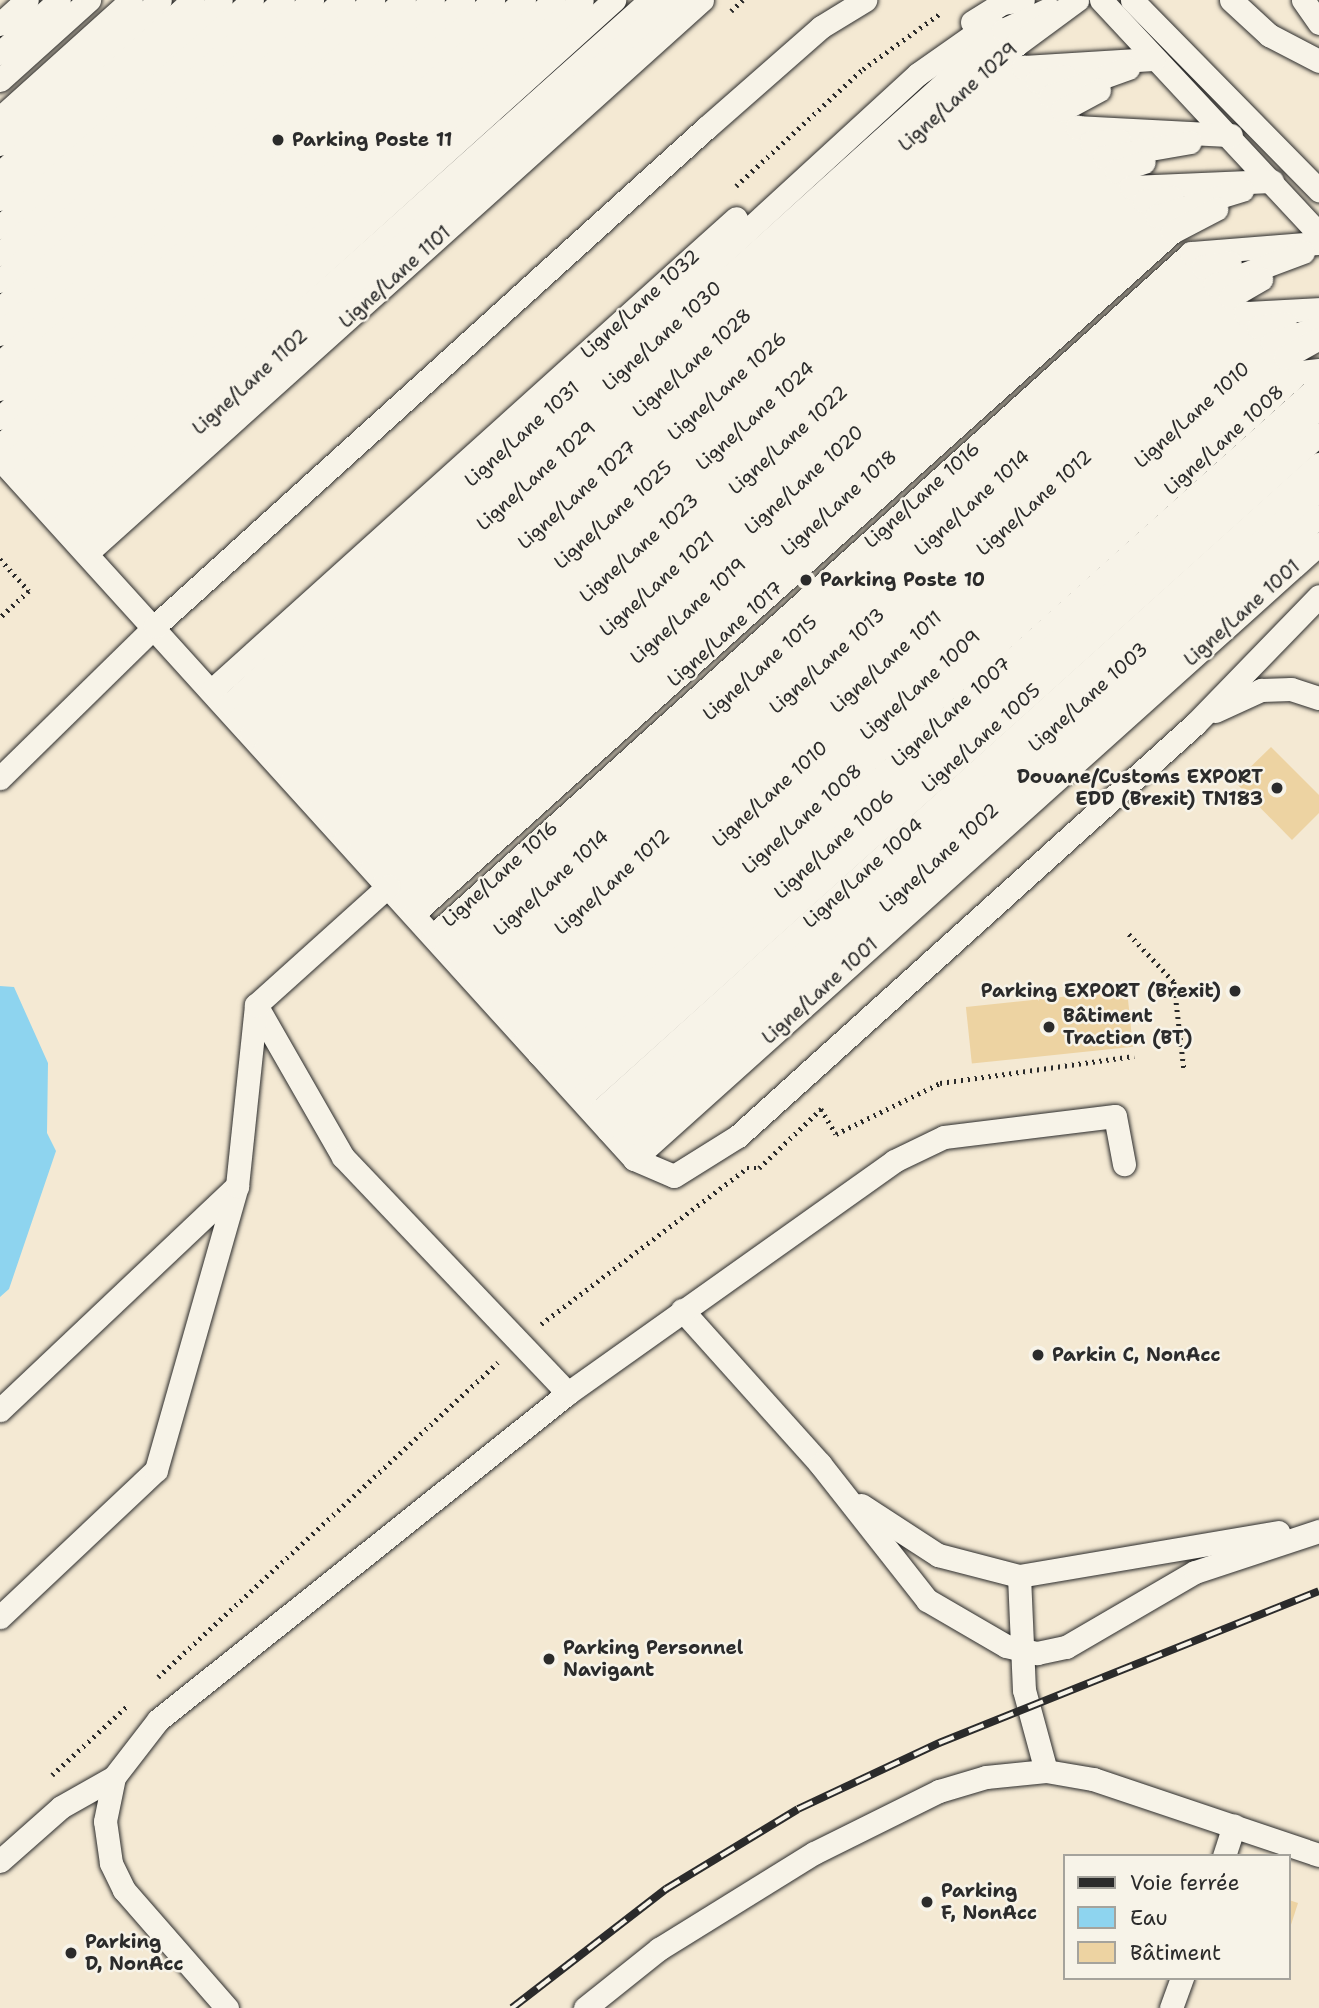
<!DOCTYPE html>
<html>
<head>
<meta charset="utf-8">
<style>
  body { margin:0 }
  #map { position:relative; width:1319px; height:2008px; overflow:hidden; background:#f7f3e8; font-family:"Shantell Sans",sans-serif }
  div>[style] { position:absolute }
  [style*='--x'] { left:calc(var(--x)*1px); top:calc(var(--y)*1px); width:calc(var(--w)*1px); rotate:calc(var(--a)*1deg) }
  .built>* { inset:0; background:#f4e9d3 }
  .water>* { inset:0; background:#8ed4ef }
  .building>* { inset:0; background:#edd3a2; transform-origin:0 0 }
  .path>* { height:4.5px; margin-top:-2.25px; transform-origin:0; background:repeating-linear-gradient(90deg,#2b2b2b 0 2px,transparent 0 7px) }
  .roads { filter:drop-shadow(0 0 2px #2b2b2b) drop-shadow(0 0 2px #2b2b2b) }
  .lane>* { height:23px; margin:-11.5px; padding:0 11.5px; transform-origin:11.5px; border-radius:11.5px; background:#f7f3e8 }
  .rail>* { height:8px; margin-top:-4px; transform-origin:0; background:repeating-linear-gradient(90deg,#f7f3e8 0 16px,#2b2b2b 0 32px); box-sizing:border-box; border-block:2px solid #2b2b2b }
  .dots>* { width:19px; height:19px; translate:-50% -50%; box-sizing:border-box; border:4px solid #f7f3e8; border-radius:50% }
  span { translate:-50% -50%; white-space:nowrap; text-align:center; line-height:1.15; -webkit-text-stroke:5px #f7f3e8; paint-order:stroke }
  .street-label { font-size:19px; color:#2b2b2b }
  .poi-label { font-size:19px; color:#2b2b2b; font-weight:700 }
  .left { translate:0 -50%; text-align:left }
  .right { translate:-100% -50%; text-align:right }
  .legend { position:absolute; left:1063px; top:1854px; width:228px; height:126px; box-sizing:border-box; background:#f7f3e8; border:2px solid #a5a39c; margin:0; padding:9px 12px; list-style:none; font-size:21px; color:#2b2b2b }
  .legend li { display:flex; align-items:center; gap:14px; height:35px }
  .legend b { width:35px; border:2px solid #a5a39c }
</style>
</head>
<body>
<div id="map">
  <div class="built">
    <i style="clip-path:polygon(evenodd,0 0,1319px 0,1319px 2008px,0 2008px,0 0,1065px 1856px,1289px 1856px,1289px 1978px,1065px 1978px,1065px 1856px)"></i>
  </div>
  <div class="water">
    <i style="clip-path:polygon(0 986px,14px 987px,48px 1063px,47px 1133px,56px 1151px,9px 1289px,0 1297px)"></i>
  </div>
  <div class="building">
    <i style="clip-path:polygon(1271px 747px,1319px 795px,1319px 813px,1292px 840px,1235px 782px)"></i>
    <i style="left:1127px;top:990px;width:57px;height:162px;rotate:84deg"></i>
    <i style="clip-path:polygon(1289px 1900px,1298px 1903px,1290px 1928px,1289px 1928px)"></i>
  </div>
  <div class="path">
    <i style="--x:731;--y:11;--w:16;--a:-43"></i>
    <i style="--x:736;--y:186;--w:173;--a:-42.7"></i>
    <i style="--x:863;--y:69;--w:97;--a:-35.8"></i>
    <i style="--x:0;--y:559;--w:43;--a:47.8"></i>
    <i style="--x:29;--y:591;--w:40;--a:137"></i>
    <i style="--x:1129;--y:934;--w:66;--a:46.8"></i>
    <i style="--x:1174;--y:982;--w:87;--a:83.4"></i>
    <i style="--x:541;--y:1324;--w:258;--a:-37.1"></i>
    <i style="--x:747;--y:1168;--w:12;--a:0"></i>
    <i style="--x:759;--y:1168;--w:86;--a:-43.6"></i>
    <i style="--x:821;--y:1109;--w:29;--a:59"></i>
    <i style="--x:836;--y:1134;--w:116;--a:-26.1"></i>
    <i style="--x:940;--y:1083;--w:196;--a:-7.9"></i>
    <i style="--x:158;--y:1677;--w:463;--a:-42.8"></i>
    <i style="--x:52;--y:1775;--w:103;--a:-42.6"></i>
  </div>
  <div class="roads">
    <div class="lane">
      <i style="--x:1101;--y:0;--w:320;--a:47"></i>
      <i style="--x:1132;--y:0;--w:267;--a:45.5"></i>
      <i style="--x:1231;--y:0;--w:52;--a:42.6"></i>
      <i style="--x:1269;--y:35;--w:56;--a:27.5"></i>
      <i style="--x:1303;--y:0;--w:28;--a:55"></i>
      <i style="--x:972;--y:22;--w:36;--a:-32"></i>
      <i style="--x:1002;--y:3;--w:21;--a:-8"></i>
      <i style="--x:0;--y:24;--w:36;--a:-42"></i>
      <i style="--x:0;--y:53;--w:79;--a:-41.9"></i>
      <i style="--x:0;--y:80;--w:120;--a:-42"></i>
      <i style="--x:0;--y:118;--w:176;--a:-42"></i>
      <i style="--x:0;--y:144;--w:215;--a:-42"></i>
      <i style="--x:0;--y:173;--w:259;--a:-41.9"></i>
      <i style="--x:0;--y:199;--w:297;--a:-42"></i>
      <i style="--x:0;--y:227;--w:339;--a:-42"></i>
      <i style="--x:0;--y:254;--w:380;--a:-41.9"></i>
      <i style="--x:0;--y:281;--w:420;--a:-42"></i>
      <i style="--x:0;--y:309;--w:462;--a:-42"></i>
      <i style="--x:0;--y:334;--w:501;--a:-41.84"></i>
      <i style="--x:0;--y:363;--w:543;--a:-41.94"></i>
      <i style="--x:0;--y:389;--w:582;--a:-41.94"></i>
      <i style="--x:0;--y:418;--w:624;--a:-42.08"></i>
      <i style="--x:0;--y:446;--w:665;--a:-42.13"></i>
      <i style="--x:0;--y:459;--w:944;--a:47.83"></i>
      <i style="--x:634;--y:1159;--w:43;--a:23"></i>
      <i style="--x:674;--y:1176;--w:75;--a:-32"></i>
      <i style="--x:738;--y:1136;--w:615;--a:-42.04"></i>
      <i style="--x:1195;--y:724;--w:178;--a:-45.9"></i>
      <i style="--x:7;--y:466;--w:696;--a:-42.03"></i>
      <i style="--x:19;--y:479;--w:718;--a:-41.84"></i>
      <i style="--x:34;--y:495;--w:738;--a:-42.09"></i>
      <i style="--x:48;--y:511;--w:763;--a:-42.08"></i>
      <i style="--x:62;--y:526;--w:789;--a:-41.81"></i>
      <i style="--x:75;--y:539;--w:806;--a:-41.98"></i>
      <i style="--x:87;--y:553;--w:827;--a:-41.96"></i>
      <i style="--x:212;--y:690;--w:705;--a:-42.01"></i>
      <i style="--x:227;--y:707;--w:937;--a:-42.49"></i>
      <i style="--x:918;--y:74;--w:90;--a:-35.1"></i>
      <i style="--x:1215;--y:711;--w:51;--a:-24.5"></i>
      <i style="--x:1261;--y:690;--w:30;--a:-2"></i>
      <i style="--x:1291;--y:689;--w:29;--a:18"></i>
      <i style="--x:238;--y:720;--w:1030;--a:-42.05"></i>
      <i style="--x:1003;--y:30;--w:51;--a:-24.5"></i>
      <i style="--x:251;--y:734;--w:1030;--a:-42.01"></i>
      <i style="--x:1016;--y:45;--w:76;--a:-36.4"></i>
      <i style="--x:265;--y:749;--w:1020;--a:-41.98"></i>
      <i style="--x:1023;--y:67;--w:131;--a:-3.5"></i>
      <i style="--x:279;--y:765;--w:1021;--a:-42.06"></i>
      <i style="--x:1037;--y:81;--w:28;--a:-10"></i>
      <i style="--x:0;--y:778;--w:217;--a:-44.4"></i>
      <i style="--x:155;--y:626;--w:743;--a:-42.11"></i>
      <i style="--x:706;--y:128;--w:153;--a:-41.3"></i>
      <i style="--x:821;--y:27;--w:52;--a:-31.5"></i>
      <i style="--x:292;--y:779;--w:1020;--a:-42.02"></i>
      <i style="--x:1050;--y:96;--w:83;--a:-19.7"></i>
      <i style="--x:306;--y:795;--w:1020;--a:-42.18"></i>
      <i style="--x:1062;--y:110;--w:42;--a:-28.4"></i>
      <i style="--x:319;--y:809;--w:1020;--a:-41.98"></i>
      <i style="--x:1077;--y:127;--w:154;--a:3"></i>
      <i style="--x:332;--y:824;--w:1020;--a:-41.94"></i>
      <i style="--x:1091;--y:142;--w:28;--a:-4"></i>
      <i style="--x:345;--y:838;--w:1020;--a:-41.9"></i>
      <i style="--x:1104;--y:157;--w:87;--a:-9.9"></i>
      <i style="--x:358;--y:852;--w:1019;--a:-41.94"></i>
      <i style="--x:1116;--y:171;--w:29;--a:-18"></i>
      <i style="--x:372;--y:867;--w:1019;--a:-41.86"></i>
      <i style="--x:1131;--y:187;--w:141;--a:-2.4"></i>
      <i style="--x:384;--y:882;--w:1020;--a:-41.86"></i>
      <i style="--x:1144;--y:201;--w:28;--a:-8"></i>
      <i style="--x:399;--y:898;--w:1020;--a:-41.98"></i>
      <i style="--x:1157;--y:216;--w:89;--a:-17"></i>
      <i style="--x:413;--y:914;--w:1020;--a:-41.94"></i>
      <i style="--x:1172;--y:232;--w:50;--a:-27.6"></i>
      <i style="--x:433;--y:936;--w:1020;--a:-42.02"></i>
      <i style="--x:1191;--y:253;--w:128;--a:-4.5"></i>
      <i style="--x:446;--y:950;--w:1020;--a:-42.06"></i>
      <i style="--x:1203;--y:267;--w:27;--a:-10"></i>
      <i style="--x:460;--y:965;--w:1016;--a:-42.01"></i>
      <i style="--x:1215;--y:285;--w:94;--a:-20.6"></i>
      <i style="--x:473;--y:980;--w:1020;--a:-42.06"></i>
      <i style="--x:1230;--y:297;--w:36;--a:-30"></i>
      <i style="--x:487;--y:995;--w:1020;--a:-41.98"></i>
      <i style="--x:1245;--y:313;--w:74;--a:-3.1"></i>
      <i style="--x:256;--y:1005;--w:175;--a:60.2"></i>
      <i style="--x:343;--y:1157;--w:326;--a:46.4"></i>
      <i style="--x:499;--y:1009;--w:1020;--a:-41.94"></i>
      <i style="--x:1258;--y:327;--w:27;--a:-8"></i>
      <i style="--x:513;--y:1024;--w:1020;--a:-41.9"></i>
      <i style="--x:1272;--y:343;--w:50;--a:-18.8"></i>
      <i style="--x:526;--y:1039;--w:1020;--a:-41.94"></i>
      <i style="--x:1285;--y:357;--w:35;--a:-29"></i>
      <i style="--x:539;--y:1054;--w:1021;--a:-41.9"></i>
      <i style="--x:1299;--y:372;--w:20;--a:-6"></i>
      <i style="--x:554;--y:1070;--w:1027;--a:-41.84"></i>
      <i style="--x:566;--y:1083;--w:1012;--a:-41.92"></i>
      <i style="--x:580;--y:1098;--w:993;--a:-41.94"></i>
      <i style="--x:595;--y:1115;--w:974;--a:-41.96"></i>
      <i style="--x:608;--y:1130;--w:957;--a:-42.04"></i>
      <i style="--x:621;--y:1144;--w:939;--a:-41.98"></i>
      <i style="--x:634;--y:1159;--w:921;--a:-41.92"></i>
      <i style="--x:682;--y:1310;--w:207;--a:48.1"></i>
      <i style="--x:820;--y:1464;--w:173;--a:51.8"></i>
      <i style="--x:927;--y:1600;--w:91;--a:30.2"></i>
      <i style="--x:1006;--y:1646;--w:32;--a:13"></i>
      <i style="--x:1037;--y:1653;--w:30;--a:-12"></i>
      <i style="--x:1066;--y:1647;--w:149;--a:-30.2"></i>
      <i style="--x:1195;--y:1572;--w:131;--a:-18.3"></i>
      <i style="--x:0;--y:1410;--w:326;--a:-43.4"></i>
      <i style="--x:861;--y:1505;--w:92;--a:33"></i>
      <i style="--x:938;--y:1555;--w:84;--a:14.5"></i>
      <i style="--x:1019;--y:1576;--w:263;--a:-9.6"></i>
      <i style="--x:1019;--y:1576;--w:114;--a:87.5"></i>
      <i style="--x:1024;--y:1690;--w:84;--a:74.8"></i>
      <i style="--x:0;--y:1617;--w:214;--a:-43.3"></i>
      <i style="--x:156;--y:1470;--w:295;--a:-74.1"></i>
      <i style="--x:237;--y:1186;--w:182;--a:-84"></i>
      <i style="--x:256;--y:1005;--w:178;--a:-42"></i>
      <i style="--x:1224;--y:1856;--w:32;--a:-72"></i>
      <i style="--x:0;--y:1861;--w:81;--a:-41.5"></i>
      <i style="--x:61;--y:1807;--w:61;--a:-29.5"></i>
      <i style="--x:227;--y:2008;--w:157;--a:-131.1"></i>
      <i style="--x:124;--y:1890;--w:30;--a:-116"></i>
      <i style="--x:111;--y:1863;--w:42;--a:-98.1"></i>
      <i style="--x:105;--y:1821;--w:45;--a:-78.4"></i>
      <i style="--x:114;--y:1777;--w:72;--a:-52.3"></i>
      <i style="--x:158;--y:1720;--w:524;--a:-38.57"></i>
      <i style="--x:568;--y:1393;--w:400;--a:-35.4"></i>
      <i style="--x:894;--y:1161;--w:55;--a:-25.6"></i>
      <i style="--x:944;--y:1137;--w:172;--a:-7"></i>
      <i style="--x:1115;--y:1116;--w:49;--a:79.4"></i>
      <i style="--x:585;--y:2008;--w:95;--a:-38.6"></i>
      <i style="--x:659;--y:1949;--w:182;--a:-31.8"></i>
      <i style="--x:814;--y:1853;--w:140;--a:-26.4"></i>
      <i style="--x:939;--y:1791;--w:49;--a:-16.6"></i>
      <i style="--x:986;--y:1777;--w:60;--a:-5.7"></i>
      <i style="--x:1046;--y:1771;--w:48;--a:9.7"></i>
      <i style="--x:1093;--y:1779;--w:238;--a:18.6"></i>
      <i style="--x:1171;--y:2008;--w:32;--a:-70"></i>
    </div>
  </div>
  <div class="rail">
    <i style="--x:512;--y:2008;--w:195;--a:-37.7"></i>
    <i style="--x:666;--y:1889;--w:154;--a:-31.2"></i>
    <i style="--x:798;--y:1809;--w:156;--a:-25.1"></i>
    <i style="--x:939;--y:1743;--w:409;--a:-21.8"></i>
  </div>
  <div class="dots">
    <i style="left:278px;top:140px;background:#2b2b2b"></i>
    <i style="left:806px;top:580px;background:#2b2b2b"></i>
    <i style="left:1277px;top:788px;background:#2b2b2b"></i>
    <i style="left:1235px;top:991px;background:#2b2b2b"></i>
    <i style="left:1049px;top:1027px;background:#2b2b2b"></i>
    <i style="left:1038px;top:1355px;background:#2b2b2b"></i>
    <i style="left:549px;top:1659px;background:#2b2b2b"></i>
    <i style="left:927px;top:1902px;background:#2b2b2b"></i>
    <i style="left:71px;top:1953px;background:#2b2b2b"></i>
  </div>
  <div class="street-label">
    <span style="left:958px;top:97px;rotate:-42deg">Ligne/Lane 1029</span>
    <span style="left:395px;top:277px;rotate:-42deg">Ligne/Lane 1101</span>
    <span style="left:640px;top:304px;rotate:-42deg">Ligne/Lane 1032</span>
    <span style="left:662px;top:336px;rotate:-42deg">Ligne/Lane 1030</span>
    <span style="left:692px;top:363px;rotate:-42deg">Ligne/Lane 1028</span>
    <span style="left:250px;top:382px;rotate:-42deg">Ligne/Lane 1102</span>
    <span style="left:727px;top:386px;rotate:-42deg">Ligne/Lane 1026</span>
    <span style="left:1192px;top:415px;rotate:-42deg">Ligne/Lane 1010</span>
    <span style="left:755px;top:416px;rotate:-42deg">Ligne/Lane 1024</span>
    <span style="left:522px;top:434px;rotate:-42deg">Ligne/Lane 1031</span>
    <span style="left:788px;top:440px;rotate:-42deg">Ligne/Lane 1022</span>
    <span style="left:1224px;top:440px;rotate:-42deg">Ligne/Lane 1008</span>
    <span style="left:536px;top:476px;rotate:-42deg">Ligne/Lane 1029</span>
    <span style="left:804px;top:480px;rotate:-42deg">Ligne/Lane 1020</span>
    <span style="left:577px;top:495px;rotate:-42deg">Ligne/Lane 1027</span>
    <span style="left:922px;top:495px;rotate:-42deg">Ligne/Lane 1016</span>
    <span style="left:839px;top:503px;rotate:-42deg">Ligne/Lane 1018</span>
    <span style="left:972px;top:503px;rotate:-42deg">Ligne/Lane 1014</span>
    <span style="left:1034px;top:503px;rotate:-42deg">Ligne/Lane 1012</span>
    <span style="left:613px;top:515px;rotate:-42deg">Ligne/Lane 1025</span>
    <span style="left:639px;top:548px;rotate:-42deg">Ligne/Lane 1023</span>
    <span style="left:657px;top:584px;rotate:-42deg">Ligne/Lane 1021</span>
    <span style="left:688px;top:611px;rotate:-42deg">Ligne/Lane 1019</span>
    <span style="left:1242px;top:613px;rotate:-42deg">Ligne/Lane 1001</span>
    <span style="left:725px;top:634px;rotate:-42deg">Ligne/Lane 1017</span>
    <span style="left:827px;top:661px;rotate:-42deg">Ligne/Lane 1013</span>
    <span style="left:886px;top:662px;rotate:-42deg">Ligne/Lane 1011</span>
    <span style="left:760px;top:668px;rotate:-42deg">Ligne/Lane 1015</span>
    <span style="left:920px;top:685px;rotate:-42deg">Ligne/Lane 1009</span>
    <span style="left:1088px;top:697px;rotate:-42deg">Ligne/Lane 1003</span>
    <span style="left:951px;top:712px;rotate:-42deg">Ligne/Lane 1007</span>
    <span style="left:981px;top:738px;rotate:-42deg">Ligne/Lane 1005</span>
    <span style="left:770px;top:794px;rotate:-42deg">Ligne/Lane 1010</span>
    <span style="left:802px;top:819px;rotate:-42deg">Ligne/Lane 1008</span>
    <span style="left:834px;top:844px;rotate:-42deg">Ligne/Lane 1006</span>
    <span style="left:939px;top:858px;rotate:-42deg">Ligne/Lane 1002</span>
    <span style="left:863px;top:873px;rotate:-42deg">Ligne/Lane 1004</span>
    <span style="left:500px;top:874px;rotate:-42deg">Ligne/Lane 1016</span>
    <span style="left:612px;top:882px;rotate:-42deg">Ligne/Lane 1012</span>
    <span style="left:551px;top:883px;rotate:-42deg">Ligne/Lane 1014</span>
    <span style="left:820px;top:991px;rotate:-42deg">Ligne/Lane 1001</span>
  </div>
  <div class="poi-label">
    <span class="left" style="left:292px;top:140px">Parking Poste 11</span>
    <span class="left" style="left:820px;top:580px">Parking Poste 10</span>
    <span class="right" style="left:1263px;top:788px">Douane/Customs EXPORT<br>EDD (Brexit) TN183</span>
    <span class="right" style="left:1221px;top:991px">Parking EXPORT (Brexit)</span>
    <span class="left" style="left:1063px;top:1027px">Bâtiment<br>Traction (BT)</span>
    <span class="left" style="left:1052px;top:1355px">Parkin C, NonAcc</span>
    <span class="left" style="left:563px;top:1659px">Parking Personnel<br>Navigant</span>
    <span class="left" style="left:941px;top:1902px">Parking<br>F, NonAcc</span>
    <span class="left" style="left:85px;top:1953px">Parking<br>D, NonAcc</span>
  </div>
  <ul class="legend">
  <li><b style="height:9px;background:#2b2b2b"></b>Voie ferrée</li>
  <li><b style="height:19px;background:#8ed4ef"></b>Eau</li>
  <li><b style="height:19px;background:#edd3a2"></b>Bâtiment</li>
  </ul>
</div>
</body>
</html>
